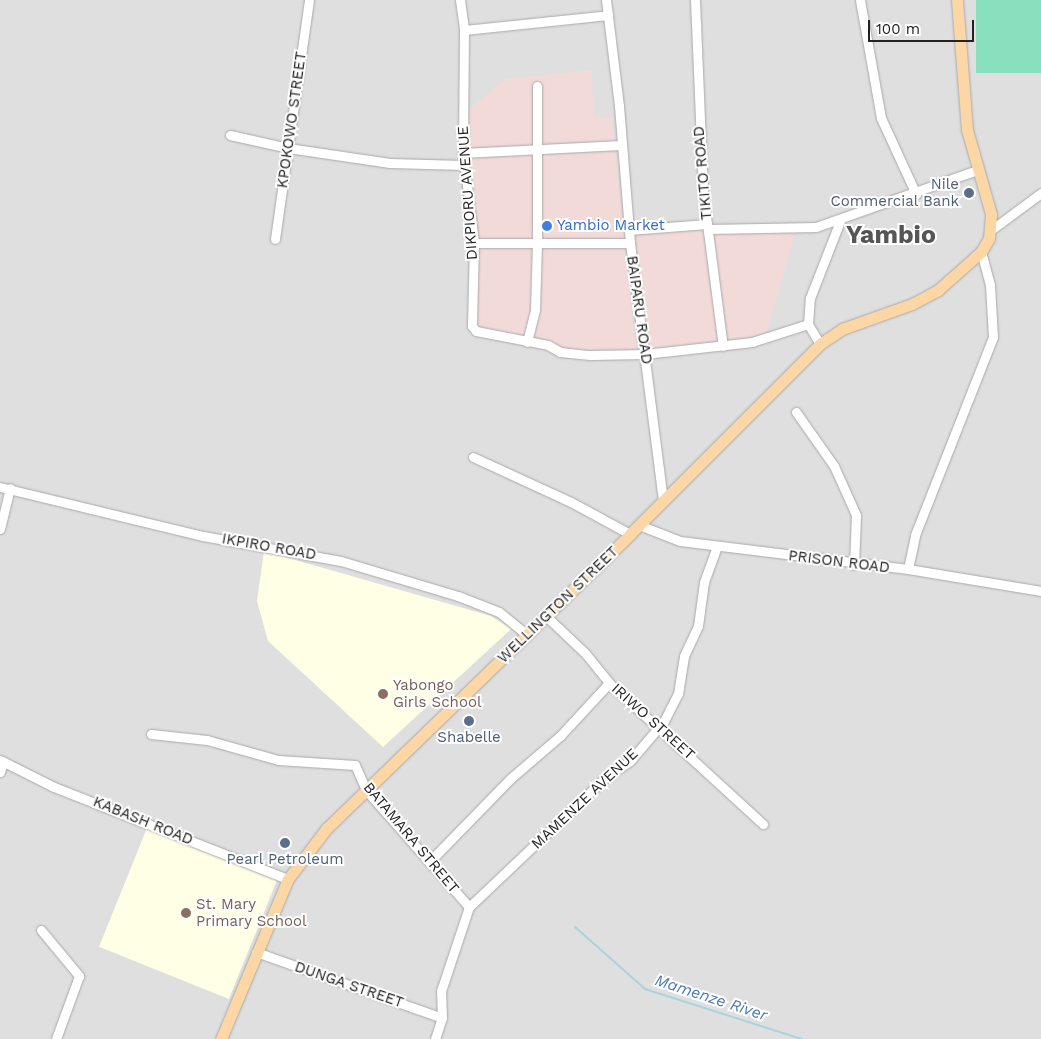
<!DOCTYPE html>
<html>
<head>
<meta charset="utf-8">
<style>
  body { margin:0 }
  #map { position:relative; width:1041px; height:1039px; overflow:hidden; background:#f2efe9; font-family:"Work Sans",sans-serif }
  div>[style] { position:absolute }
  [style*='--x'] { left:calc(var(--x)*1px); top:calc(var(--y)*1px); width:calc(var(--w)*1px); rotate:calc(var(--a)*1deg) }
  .residential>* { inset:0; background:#e0dfdf; transform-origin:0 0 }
  .commercial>* { inset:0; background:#f2dad9; transform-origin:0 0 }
  .education>* { inset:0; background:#ffffe5; transform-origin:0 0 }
  .pitch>* { inset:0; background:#88e0be; transform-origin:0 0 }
  .stream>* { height:2px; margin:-1px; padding:0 1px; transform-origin:1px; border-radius:1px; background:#aad3df }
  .roads { filter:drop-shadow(0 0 1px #a9a9a9) drop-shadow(0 0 1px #a9a9a9) }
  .minor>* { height:9px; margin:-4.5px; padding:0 4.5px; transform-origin:4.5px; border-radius:4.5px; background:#fff }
  .major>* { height:11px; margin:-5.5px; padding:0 5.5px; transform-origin:5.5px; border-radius:5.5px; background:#fcd6a4 }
  .dots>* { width:14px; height:14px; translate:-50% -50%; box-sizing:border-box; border:2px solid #fff; border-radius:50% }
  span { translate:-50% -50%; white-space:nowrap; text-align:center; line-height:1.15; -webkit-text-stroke:4px #fff; paint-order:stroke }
  .street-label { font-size:15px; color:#222 }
  .service-label { font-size:15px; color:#4e5e75 }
  .right { translate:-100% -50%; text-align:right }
  .shop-label { font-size:15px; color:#366cbe }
  .left { translate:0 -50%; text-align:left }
  .education-label { font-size:15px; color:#785e54 }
  .water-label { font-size:16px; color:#4a7aab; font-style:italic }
  .town-label { font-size:25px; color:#555; font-weight:700 }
  .scale { position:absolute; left:868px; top:20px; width:106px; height:22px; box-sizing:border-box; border:2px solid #222; border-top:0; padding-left:6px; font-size:15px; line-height:18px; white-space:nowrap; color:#222; -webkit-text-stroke:4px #fff; paint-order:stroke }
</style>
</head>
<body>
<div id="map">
  <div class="residential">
    <i style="left:0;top:0;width:1041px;height:1039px"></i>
  </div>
  <div class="commercial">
    <i style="clip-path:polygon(592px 70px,593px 116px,612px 118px,636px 351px,556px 349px,474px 334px,467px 111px,505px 79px)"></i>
    <i style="left:705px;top:225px;width:117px;height:71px;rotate:84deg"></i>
    <i style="clip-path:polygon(796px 229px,766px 335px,725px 344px,714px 257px,715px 231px)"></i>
  </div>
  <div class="education">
    <i style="clip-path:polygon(264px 551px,491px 616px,511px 629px,383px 747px,268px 641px,257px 601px)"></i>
    <i style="left:147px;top:828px;width:140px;height:128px;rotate:22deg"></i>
  </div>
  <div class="pitch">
    <i style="left:1041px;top:0;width:73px;height:65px;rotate:90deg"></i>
  </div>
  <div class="stream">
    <i style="--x:575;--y:927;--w:94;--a:41.5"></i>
    <i style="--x:645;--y:989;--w:165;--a:17.7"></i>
  </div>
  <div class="roads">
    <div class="minor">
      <i style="--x:460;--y:0;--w:30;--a:82"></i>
      <i style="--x:464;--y:30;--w:123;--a:90.5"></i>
      <i style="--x:463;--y:153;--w:91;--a:83"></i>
      <i style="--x:474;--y:243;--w:83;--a:91.4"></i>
      <i style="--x:472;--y:326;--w:6;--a:51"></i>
      <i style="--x:476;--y:331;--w:73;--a:11"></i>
      <i style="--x:548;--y:345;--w:14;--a:30"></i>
      <i style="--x:560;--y:352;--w:30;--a:6"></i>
      <i style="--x:590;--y:355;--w:55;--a:-1"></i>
      <i style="--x:645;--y:354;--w:108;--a:-6.4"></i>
      <i style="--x:752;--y:342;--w:59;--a:-17.8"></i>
      <i style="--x:606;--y:0;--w:107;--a:83"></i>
      <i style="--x:619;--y:106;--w:137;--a:85.4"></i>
      <i style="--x:630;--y:243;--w:259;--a:82.7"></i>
      <i style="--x:695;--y:0;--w:193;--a:87.6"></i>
      <i style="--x:703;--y:193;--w:154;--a:82.6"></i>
      <i style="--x:860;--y:0;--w:120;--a:79.9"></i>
      <i style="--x:881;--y:118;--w:84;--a:65.3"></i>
      <i style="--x:464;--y:30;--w:145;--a:-5.9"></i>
      <i style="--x:230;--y:135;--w:59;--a:12.6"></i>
      <i style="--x:288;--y:148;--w:103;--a:8.4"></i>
      <i style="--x:390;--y:163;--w:74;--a:1.5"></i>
      <i style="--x:463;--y:153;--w:158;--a:-2.9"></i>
      <i style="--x:708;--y:229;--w:108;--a:-1.1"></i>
      <i style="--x:816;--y:227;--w:171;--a:-19.5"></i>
      <i style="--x:629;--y:230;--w:78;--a:-4.4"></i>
      <i style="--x:991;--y:230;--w:62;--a:-36.5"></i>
      <i style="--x:275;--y:239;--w:241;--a:-81.9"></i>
      <i style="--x:474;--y:243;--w:156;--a:0"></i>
      <i style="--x:527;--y:342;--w:33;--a:-76"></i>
      <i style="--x:535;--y:310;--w:67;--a:-88.3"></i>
      <i style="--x:537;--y:243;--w:157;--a:-90"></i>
      <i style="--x:820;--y:344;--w:23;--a:-121"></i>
      <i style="--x:808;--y:324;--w:26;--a:-86"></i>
      <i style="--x:810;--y:298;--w:83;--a:-68.7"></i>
      <i style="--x:796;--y:412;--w:66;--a:54.9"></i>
      <i style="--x:834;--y:466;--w:54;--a:65.8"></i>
      <i style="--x:856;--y:515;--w:50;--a:92.3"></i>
      <i style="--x:473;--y:457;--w:108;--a:24.7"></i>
      <i style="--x:571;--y:502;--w:67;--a:28.5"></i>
      <i style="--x:0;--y:487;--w:209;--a:13.6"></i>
      <i style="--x:203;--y:536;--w:140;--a:10.3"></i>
      <i style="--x:341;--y:561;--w:122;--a:16.7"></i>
      <i style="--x:458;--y:596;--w:44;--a:21.3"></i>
      <i style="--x:499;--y:612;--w:36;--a:39"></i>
      <i style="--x:639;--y:525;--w:44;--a:21.3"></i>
      <i style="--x:680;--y:541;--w:230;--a:7"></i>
      <i style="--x:908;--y:569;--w:135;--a:9.4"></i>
      <i style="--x:0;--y:529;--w:42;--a:-76.3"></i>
      <i style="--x:908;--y:569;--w:35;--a:-78"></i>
      <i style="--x:915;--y:535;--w:213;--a:-68.5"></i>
      <i style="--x:993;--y:337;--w:52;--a:-93.3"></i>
      <i style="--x:990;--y:285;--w:34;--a:-105"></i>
      <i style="--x:546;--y:616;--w:54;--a:43.5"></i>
      <i style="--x:585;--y:653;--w:38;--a:51"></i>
      <i style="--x:609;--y:683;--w:209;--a:42.5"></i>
      <i style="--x:151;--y:734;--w:56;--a:6.1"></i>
      <i style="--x:207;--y:740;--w:74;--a:15.7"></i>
      <i style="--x:278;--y:760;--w:77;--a:3.7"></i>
      <i style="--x:355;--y:765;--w:27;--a:66"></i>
      <i style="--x:366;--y:790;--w:156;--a:48.6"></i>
      <i style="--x:0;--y:760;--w:60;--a:26.6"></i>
      <i style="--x:54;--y:787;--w:251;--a:21.5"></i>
      <i style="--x:0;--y:772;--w:11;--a:-75"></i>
      <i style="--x:429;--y:862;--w:117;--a:-45.7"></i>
      <i style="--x:511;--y:778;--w:65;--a:-40.6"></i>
      <i style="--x:560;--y:736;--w:72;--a:-47.2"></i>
      <i style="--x:41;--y:930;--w:60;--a:50.4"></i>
      <i style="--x:79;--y:976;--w:67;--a:110.1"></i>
      <i style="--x:256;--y:952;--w:197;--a:19.5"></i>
      <i style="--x:435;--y:1039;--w:22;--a:-72"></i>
      <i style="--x:442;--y:1018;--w:27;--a:-92"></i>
      <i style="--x:441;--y:991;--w:89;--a:-71.6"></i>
      <i style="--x:469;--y:907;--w:190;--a:-43.5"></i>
      <i style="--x:607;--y:776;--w:27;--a:-33"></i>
      <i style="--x:630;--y:761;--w:52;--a:-49.6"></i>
      <i style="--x:664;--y:721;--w:30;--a:-63"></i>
      <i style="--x:678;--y:694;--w:38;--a:-81"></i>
      <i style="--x:684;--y:656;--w:33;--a:-65"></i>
      <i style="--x:698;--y:626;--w:44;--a:-82.2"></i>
      <i style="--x:704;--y:582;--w:38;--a:-70"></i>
    </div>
    <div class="major">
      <i style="--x:221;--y:1039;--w:173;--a:-67.3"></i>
      <i style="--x:288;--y:879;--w:63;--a:-52.8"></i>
      <i style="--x:326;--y:829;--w:424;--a:-44.1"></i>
      <i style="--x:630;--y:534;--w:269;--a:-45"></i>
      <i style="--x:820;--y:344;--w:27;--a:-34"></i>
      <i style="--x:842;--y:329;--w:74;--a:-19.7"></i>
      <i style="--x:912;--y:304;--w:30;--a:-28"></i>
      <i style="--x:938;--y:290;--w:57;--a:-41.5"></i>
      <i style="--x:981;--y:252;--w:16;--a:-60"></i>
      <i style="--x:989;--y:238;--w:24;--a:-85"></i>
      <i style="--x:991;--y:214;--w:87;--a:-105.9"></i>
      <i style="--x:967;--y:130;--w:130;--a:-94.4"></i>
    </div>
  </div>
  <div class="dots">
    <i style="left:969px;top:193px;background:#5c6f8a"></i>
    <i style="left:547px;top:226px;background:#3f7fe0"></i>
    <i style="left:383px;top:694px;background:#8d6e63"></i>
    <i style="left:469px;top:721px;background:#5c6f8a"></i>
    <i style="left:285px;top:843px;background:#5c6f8a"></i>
    <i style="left:186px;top:913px;background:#8d6e63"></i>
  </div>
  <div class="street-label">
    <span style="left:292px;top:120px;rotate:-82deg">KPOKOWO STREET</span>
    <span style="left:703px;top:173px;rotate:-95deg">TIKITO ROAD</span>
    <span style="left:468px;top:193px;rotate:-94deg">DIKPIORU AVENUE</span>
    <span style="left:639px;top:310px;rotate:82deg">BAIPARU ROAD</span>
    <span style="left:269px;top:547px;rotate:10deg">IKPIRO ROAD</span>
    <span style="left:839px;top:562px;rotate:7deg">PRISON ROAD</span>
    <span style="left:558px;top:605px;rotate:-44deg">WELLINGTON STREET</span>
    <span style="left:653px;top:722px;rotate:42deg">IRIWO STREET</span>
    <span style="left:585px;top:799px;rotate:-43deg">MAMENZE AVENUE</span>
    <span style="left:143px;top:821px;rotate:22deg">KABASH ROAD</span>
    <span style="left:411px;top:838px;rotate:50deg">BATAMARA STREET</span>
    <span style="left:349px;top:985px;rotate:19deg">DUNGA STREET</span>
  </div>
  <div class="service-label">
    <span class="right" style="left:959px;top:193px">Nile<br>Commercial Bank</span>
    <span style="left:469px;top:738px">Shabelle</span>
    <span style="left:285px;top:860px">Pearl Petroleum</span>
  </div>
  <div class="shop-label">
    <span class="left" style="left:557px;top:226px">Yambio Market</span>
  </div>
  <div class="education-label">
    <span class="left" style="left:393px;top:694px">Yabongo<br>Girls School</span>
    <span class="left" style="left:196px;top:913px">St. Mary<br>Primary School</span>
  </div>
  <div class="water-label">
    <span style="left:711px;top:998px;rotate:18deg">Mamenze River</span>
  </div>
  <div class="town-label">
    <span style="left:891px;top:235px">Yambio</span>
  </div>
  <div class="scale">100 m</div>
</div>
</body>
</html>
